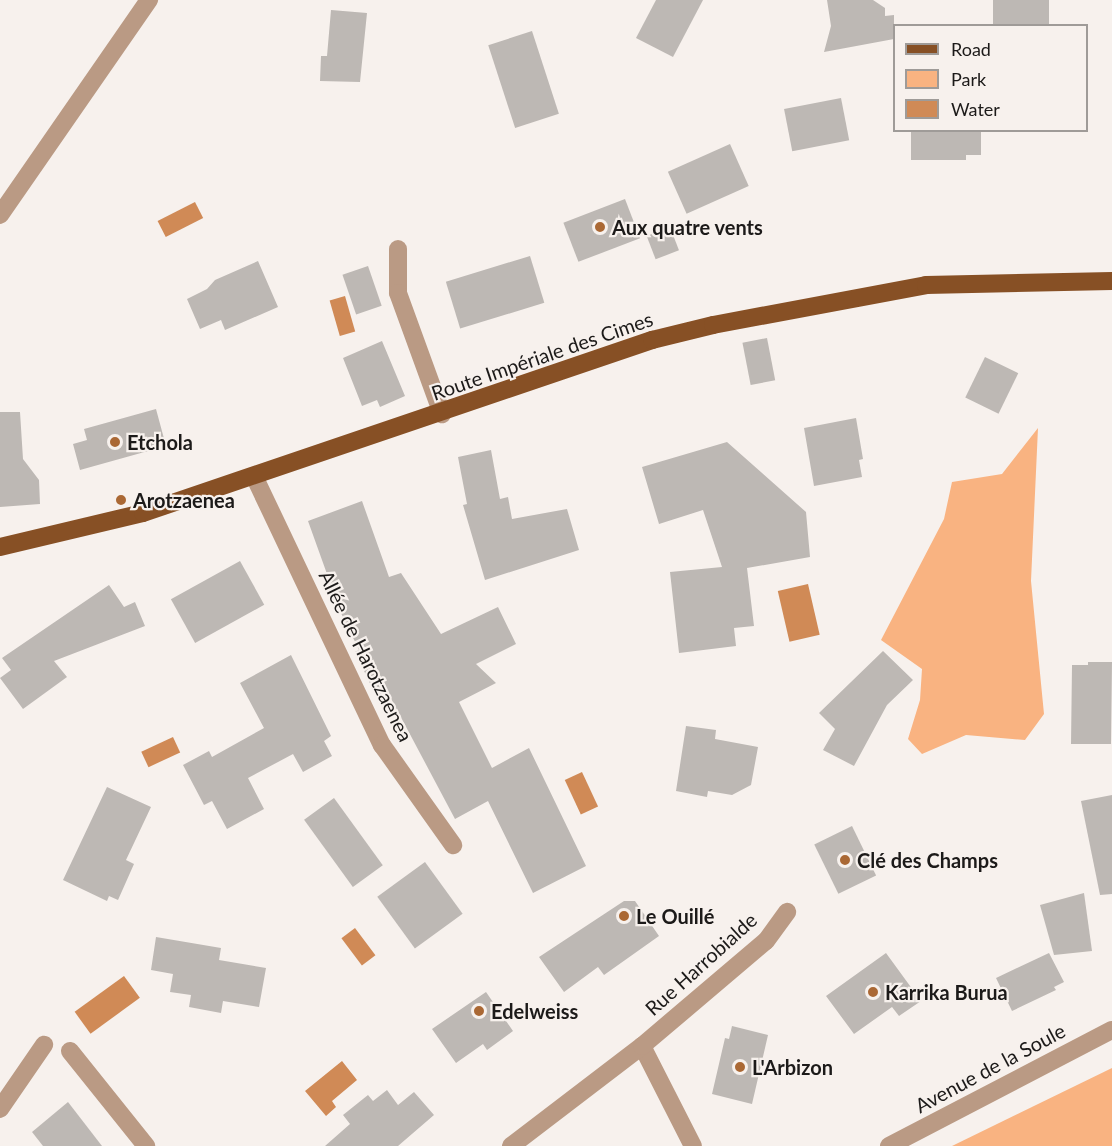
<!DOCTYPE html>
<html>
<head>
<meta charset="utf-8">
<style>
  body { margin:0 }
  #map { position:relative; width:1112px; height:1146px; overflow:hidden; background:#f7f1ed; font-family:Lato,sans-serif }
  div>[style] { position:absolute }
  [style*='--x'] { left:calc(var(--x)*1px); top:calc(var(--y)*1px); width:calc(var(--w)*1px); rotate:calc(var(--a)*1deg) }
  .green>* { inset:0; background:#f9b381 }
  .water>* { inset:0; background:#d08a56; transform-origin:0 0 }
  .building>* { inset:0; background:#bdb8b4; transform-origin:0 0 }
  .minor>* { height:18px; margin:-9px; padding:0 9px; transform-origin:9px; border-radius:9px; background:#ba9a84 }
  .major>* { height:18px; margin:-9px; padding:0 9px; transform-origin:9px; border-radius:9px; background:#875025 }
  .dots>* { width:16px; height:16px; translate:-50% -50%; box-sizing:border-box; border:3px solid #f7f1ed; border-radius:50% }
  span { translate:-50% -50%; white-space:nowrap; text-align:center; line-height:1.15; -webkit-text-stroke:4.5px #f7f1ed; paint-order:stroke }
  .poi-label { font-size:20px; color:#1c1a19; font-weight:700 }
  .left { translate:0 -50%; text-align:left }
  .street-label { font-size:20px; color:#1c1a19 }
  .legend { position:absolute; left:893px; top:24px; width:195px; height:108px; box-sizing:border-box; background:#f7f1ed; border:2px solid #9f9b98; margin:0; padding:8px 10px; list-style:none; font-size:18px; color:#1c1a19 }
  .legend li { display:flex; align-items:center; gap:12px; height:30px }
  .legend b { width:30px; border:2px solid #9f9b98 }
</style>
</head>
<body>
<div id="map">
  <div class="green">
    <i style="clip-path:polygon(1038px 428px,1031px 581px,1044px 714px,1025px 740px,966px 735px,922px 754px,908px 739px,920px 700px,922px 669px,881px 640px,944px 519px,952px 482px,1002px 474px)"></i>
    <i style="clip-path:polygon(1112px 1068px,1112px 1146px,952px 1146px)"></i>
  </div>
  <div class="water">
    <i style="left:195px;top:202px;width:18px;height:42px;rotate:63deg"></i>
    <i style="left:345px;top:296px;width:37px;height:16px;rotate:74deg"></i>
    <i style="left:808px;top:584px;width:52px;height:31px;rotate:77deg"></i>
    <i style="left:173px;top:737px;width:17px;height:35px;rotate:65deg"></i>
    <i style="left:582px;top:772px;width:38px;height:19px;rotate:65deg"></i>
    <i style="left:355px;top:928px;width:34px;height:17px;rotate:53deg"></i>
    <i style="left:124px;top:976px;width:27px;height:61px;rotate:54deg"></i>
    <i style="clip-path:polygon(342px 1061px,357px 1080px,332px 1101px,336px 1107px,326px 1116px,305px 1091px)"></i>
  </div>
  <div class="building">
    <i style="clip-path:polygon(656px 0,703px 0,673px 57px,636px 38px)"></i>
    <i style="clip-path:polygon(827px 0,873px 0,885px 8px,885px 16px,894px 15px,894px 39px,824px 52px,831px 26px)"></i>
    <i style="left:993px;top:0;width:56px;height:26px"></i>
    <i style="clip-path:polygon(331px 10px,367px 13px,360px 82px,320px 81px,321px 56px,327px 56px)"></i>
    <i style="left:532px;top:31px;width:87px;height:46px;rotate:72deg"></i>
    <i style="left:841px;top:98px;width:43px;height:58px;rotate:79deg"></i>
    <i style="clip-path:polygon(911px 130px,981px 130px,981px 155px,966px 155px,966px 160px,911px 160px)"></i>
    <i style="left:730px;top:144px;width:46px;height:68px;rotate:66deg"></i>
    <i style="left:625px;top:199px;width:42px;height:66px;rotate:69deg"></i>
    <i style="left:670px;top:227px;width:25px;height:25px;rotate:69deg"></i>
    <i style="left:530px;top:256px;width:49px;height:88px;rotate:73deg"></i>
    <i style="clip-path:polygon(258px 261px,278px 307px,225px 330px,221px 320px,200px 329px,187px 299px,207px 289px,215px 280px)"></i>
    <i style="left:368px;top:266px;width:42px;height:27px;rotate:71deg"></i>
    <i style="left:767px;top:338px;width:43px;height:25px;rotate:79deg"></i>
    <i style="clip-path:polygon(382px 341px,405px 396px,380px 407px,377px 400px,362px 406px,343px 358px)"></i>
    <i style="left:985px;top:357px;width:37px;height:45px;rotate:26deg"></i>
    <i style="clip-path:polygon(156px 409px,166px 446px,80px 470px,73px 444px,87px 440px,84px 429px)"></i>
    <i style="clip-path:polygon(0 412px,20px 412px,23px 459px,39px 480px,40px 504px,0 507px)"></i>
    <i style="clip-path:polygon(856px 418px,863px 459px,859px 460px,862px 477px,814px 486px,804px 428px)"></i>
    <i style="clip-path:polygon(727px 442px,806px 512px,810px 557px,747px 568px,754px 626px,734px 628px,736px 646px,679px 653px,670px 572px,722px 567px,703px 510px,659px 524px,642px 467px)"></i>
    <i style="clip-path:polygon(491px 450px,500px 499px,508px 497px,512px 519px,567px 509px,579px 550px,485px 580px,463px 505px,467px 504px,458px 457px)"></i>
    <i style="clip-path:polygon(362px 501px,389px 577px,401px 573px,441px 634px,498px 607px,516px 644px,476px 664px,496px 683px,459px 702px,492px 768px,529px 748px,586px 866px,533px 893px,488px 801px,455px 819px,387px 691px,376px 696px,355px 652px,359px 650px,341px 613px,308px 521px)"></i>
    <i style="left:240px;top:561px;width:50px;height:79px;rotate:61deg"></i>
    <i style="clip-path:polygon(109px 585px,124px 607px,135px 602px,145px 626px,54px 661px,67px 677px,23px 709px,0 678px,11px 670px,2px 658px)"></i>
    <i style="clip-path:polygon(883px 651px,913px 680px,887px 705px,854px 766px,823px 750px,835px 729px,819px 713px)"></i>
    <i style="clip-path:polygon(291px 655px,331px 736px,324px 741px,332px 756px,303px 772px,293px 754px,248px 778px,264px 809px,227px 829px,212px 801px,204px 805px,183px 765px,209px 751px,212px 757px,264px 728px,240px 683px)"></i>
    <i style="clip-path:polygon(1088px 662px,1112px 662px,1111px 744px,1071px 744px,1072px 665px,1088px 665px)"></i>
    <i style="clip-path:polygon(686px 726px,716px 730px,715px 739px,758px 747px,751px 785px,732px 795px,708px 791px,707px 797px,676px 791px)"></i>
    <i style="clip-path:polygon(107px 787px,151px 807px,126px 860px,134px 864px,118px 900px,109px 896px,107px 901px,63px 880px)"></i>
    <i style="clip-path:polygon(1112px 795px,1112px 894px,1100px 895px,1081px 801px)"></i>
    <i style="left:334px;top:798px;width:83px;height:37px;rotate:54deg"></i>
    <i style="left:852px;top:826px;width:55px;height:42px;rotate:64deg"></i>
    <i style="left:425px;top:862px;width:64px;height:59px;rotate:54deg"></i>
    <i style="clip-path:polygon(1084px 893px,1092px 951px,1054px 955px,1040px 905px)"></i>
    <i style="clip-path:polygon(624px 901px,635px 901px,659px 936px,604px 975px,598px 967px,564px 992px,539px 957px)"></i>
    <i style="clip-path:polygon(156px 937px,221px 948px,219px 960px,266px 968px,259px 1007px,223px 1001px,221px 1013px,189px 1007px,191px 995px,170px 992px,173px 974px,151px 970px)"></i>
    <i style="clip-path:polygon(886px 953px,921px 1001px,899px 1016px,892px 1007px,854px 1034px,826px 996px)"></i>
    <i style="clip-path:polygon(1049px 953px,1064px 982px,1054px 987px,1056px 990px,1012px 1011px,996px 978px)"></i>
    <i style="clip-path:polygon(486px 992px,513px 1031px,487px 1050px,483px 1044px,456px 1063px,432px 1029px)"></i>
    <i style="clip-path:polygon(732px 1026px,768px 1035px,752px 1104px,712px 1094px,725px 1038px,729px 1039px)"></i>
    <i style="clip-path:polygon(387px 1090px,398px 1105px,414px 1092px,434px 1115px,398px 1146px,325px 1146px,350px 1124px,343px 1115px,368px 1095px,373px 1101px)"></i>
    <i style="clip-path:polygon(68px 1102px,102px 1146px,43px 1146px,32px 1132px)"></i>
  </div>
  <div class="minor">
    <i style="--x:0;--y:215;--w:262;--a:-55.3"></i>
    <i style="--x:398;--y:249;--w:44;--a:90"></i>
    <i style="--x:398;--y:293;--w:129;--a:70"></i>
    <i style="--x:255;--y:478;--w:296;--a:64.6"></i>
    <i style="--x:382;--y:745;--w:123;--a:54.6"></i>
    <i style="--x:642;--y:1046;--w:112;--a:63"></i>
    <i style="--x:70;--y:1051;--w:122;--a:51.3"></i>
    <i style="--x:0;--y:1109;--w:78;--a:-55.5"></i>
    <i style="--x:511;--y:1146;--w:165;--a:-37.4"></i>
    <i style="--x:642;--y:1046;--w:162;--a:-40.3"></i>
    <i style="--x:766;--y:941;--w:36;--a:-54"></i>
    <i style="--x:889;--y:1146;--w:251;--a:-27.5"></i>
  </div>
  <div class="major">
    <i style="--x:0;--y:547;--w:147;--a:-13.4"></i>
    <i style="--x:143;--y:513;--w:538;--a:-18.77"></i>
    <i style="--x:652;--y:340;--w:63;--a:-13.8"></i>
    <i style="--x:713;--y:325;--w:217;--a:-10.6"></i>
    <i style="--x:926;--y:285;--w:186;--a:-1.2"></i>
  </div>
  <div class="dots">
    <i style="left:600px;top:227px;background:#aa6834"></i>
    <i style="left:115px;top:442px;background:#aa6834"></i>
    <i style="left:121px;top:500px;background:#aa6834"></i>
    <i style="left:845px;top:860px;background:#aa6834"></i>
    <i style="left:624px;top:916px;background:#aa6834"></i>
    <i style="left:873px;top:992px;background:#aa6834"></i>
    <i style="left:479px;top:1011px;background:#aa6834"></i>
    <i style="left:740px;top:1067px;background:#aa6834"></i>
  </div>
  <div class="poi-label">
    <span class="left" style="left:612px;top:227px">Aux quatre vents</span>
    <span class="left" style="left:127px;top:442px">Etchola</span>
    <span class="left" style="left:133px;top:500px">Arotzaenea</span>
    <span class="left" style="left:857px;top:860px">Clé des Champs</span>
    <span class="left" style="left:636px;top:916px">Le Ouillé</span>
    <span class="left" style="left:885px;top:992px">Karrika Burua</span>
    <span class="left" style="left:491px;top:1011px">Edelweiss</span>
    <span class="left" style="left:752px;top:1067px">L'Arbizon</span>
  </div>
  <div class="street-label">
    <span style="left:542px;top:356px;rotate:-19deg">Route Impériale des Cimes</span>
    <span style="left:366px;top:656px;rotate:64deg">Allée de Harotzaenea</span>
    <span style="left:701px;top:964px;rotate:-42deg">Rue Harrobialde</span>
    <span style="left:990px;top:1068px;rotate:-28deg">Avenue de la Soule</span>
  </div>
  <ul class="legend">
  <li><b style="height:8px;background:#875025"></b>Road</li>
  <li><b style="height:16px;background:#f9b381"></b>Park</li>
  <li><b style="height:16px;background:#d08a56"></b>Water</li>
  </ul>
</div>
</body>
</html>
